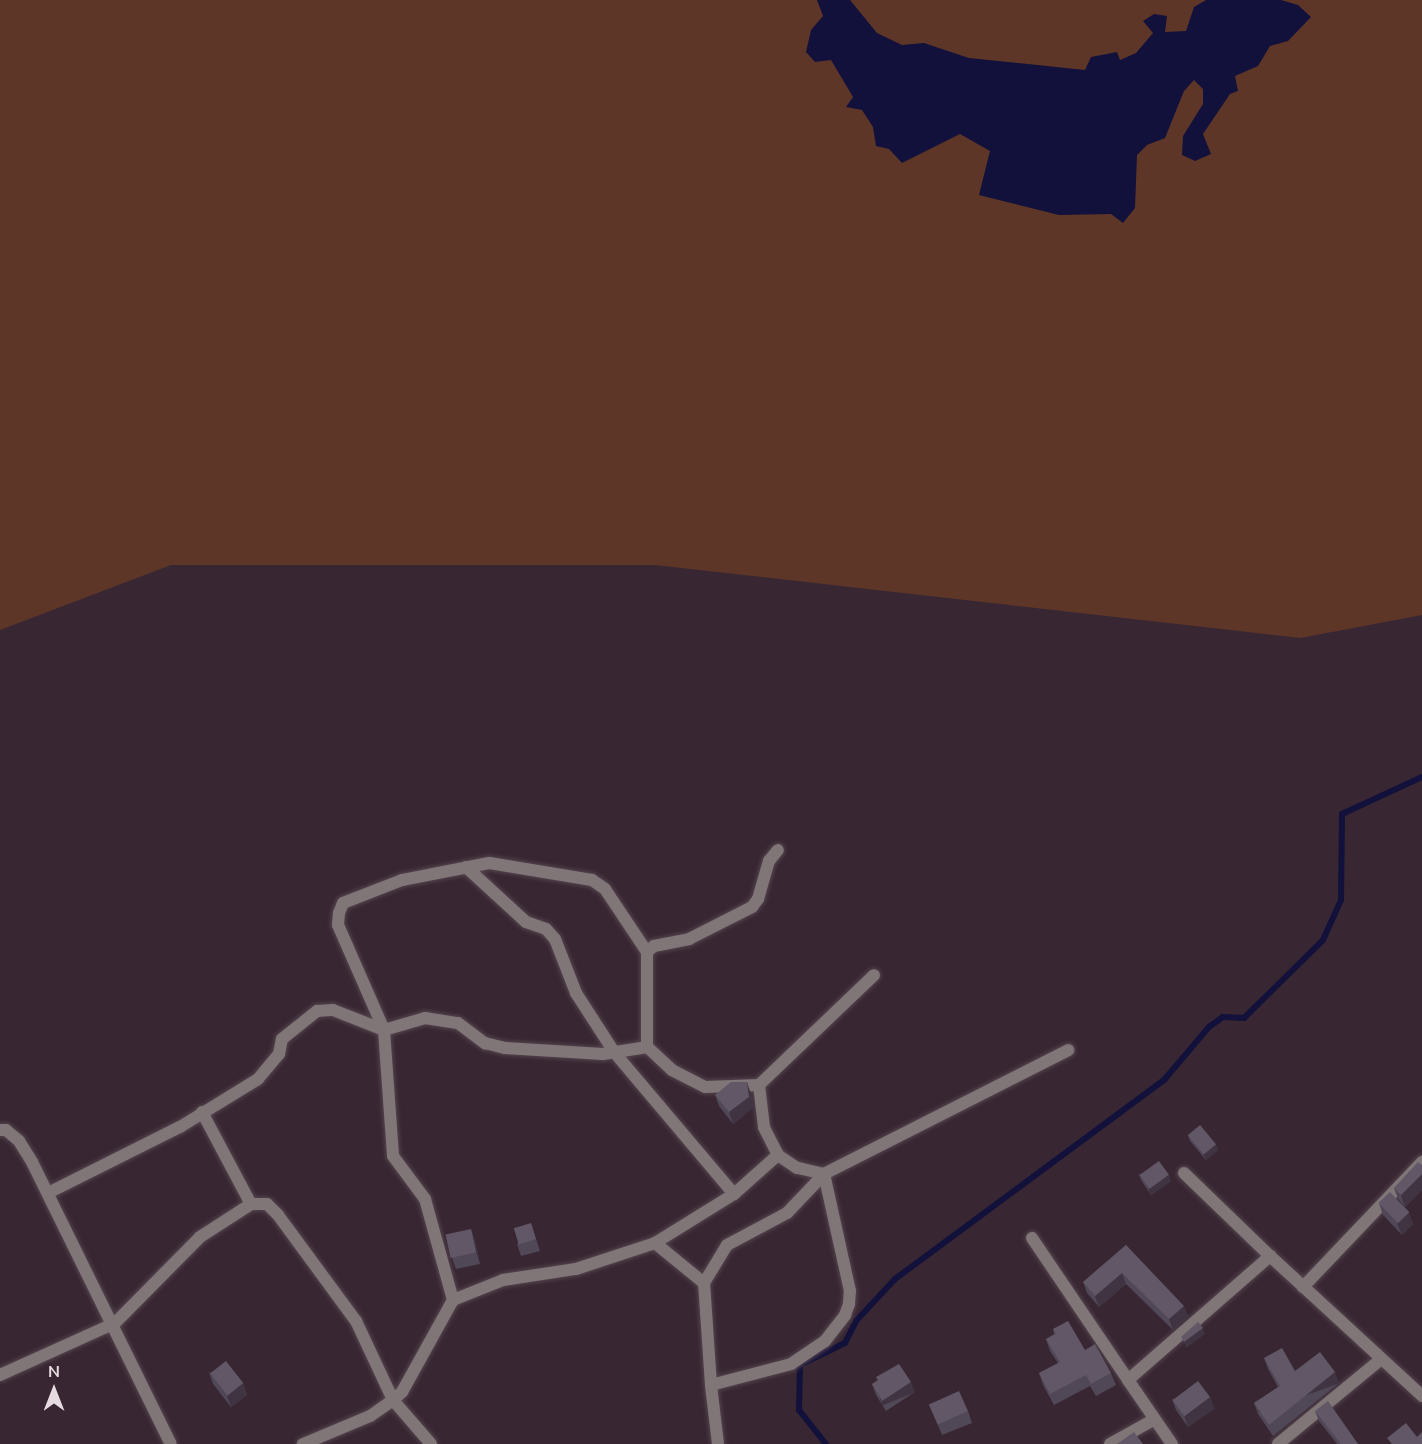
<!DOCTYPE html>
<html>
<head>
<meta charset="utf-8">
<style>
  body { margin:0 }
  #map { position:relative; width:1422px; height:1444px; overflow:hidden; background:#382732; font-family:"Nunito Sans",sans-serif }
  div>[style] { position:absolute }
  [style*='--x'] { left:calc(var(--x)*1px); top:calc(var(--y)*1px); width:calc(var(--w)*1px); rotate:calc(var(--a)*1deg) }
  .green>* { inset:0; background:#5e3628 }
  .water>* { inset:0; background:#12113b }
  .stream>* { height:6px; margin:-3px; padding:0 3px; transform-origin:3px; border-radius:3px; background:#12113b }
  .roads { filter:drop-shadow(0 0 2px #54444e) drop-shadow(0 0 2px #54444e) }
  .street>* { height:12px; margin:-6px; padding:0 6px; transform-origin:6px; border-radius:6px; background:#817677 }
  .wall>* { inset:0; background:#504757 }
  .shaded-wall>* { inset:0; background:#403442; transform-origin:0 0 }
  .building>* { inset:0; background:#615766; transform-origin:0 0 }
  span { translate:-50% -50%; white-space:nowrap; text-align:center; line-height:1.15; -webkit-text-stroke:4.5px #382732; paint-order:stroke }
  .north { position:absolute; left:24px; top:1360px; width:60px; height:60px; -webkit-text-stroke:4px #382732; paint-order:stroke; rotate:0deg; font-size:16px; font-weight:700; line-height:24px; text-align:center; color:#e7dbe2 }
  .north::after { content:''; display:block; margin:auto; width:21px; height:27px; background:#e7dbe2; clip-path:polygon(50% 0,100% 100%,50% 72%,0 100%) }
</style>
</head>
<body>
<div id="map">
  <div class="green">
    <i style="clip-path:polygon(0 0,1422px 0,1422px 615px,1300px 638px,655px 565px,171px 565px,0 630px)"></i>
  </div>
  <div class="water">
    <i style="clip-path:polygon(817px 0,850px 0,877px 33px,902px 45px,924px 43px,969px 58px,1085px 70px,1091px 57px,1117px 52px,1120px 60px,1136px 53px,1153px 33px,1143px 21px,1154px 14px,1167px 16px,1165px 32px,1186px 31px,1194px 7px,1206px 0,1281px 0,1298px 5px,1311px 17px,1288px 41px,1270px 46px,1258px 66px,1235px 76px,1238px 91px,1230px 94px,1203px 134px,1211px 154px,1195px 161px,1182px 155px,1183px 136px,1203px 104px,1203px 89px,1194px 80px,1184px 91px,1165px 138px,1147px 145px,1137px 155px,1135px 208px,1123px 223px,1111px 214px,1059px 215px,979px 195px,990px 151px,960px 134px,902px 163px,889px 149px,876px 146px,873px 127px,862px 110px,846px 107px,853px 97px,831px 60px,815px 62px,806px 52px,811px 30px,823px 16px)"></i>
  </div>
  <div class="stream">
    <i style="--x:826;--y:1444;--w:43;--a:-128.5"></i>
    <i style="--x:799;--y:1410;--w:45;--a:-88.7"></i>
    <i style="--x:800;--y:1365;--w:50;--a:-26.1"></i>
    <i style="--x:845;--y:1343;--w:25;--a:-63"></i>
    <i style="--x:856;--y:1321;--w:57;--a:-47.1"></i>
    <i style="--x:895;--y:1279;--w:335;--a:-36.5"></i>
    <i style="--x:1164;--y:1080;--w:70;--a:-49.7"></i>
    <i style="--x:1209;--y:1027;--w:17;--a:-36"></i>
    <i style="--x:1223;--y:1017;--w:21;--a:3"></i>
    <i style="--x:1244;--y:1018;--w:111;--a:-44.6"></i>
    <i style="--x:1323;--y:940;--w:44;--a:-65.8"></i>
    <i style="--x:1341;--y:900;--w:86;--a:-89.3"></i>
    <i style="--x:1342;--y:814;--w:88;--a:-24.8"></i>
  </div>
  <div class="roads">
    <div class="street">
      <i style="--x:466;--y:867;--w:81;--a:42.5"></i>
      <i style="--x:526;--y:922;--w:21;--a:19"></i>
      <i style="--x:546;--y:929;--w:13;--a:48"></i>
      <i style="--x:555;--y:939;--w:58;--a:68.7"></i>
      <i style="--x:576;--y:993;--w:70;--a:57.2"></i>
      <i style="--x:614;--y:1052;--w:186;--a:49.8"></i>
      <i style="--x:647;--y:952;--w:76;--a:-123.7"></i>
      <i style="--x:605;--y:889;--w:16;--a:-145"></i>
      <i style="--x:592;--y:880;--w:104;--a:-170.6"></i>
      <i style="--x:489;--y:863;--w:89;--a:168.9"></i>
      <i style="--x:402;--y:880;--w:63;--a:158.7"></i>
      <i style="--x:343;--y:903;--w:11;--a:112"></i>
      <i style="--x:339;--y:913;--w:12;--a:95"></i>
      <i style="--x:338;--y:925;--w:115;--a:66.3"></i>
      <i style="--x:384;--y:1030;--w:43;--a:-16.3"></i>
      <i style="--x:425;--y:1018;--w:33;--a:9"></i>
      <i style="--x:458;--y:1023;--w:34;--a:37"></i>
      <i style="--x:485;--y:1043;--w:21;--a:14"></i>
      <i style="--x:505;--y:1048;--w:98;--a:3.5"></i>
      <i style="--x:603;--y:1054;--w:45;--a:-9"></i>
      <i style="--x:759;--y:1085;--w:54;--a:177.9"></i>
      <i style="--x:705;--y:1087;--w:37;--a:-153"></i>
      <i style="--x:672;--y:1070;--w:34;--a:-137"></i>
      <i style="--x:647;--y:1047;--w:95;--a:-90"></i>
      <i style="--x:647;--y:952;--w:9;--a:-41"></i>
      <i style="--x:654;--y:946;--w:36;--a:-11"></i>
      <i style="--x:689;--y:939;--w:71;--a:-26.9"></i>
      <i style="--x:752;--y:907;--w:10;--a:-53"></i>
      <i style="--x:758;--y:899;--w:40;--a:-74"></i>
      <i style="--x:769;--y:861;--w:14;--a:-51"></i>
      <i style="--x:202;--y:1112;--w:104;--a:62"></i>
      <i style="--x:251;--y:1204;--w:16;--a:0"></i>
      <i style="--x:267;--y:1204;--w:16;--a:45"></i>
      <i style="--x:278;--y:1215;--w:132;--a:53.7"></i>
      <i style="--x:356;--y:1321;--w:87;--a:64.9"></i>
      <i style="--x:393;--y:1400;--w:28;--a:145"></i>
      <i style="--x:370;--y:1416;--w:73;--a:157.3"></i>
      <i style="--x:0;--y:1130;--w:6;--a:0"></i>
      <i style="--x:6;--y:1130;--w:17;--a:40"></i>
      <i style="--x:19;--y:1141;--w:25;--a:58"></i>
      <i style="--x:32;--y:1162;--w:314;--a:63.8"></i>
      <i style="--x:1184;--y:1173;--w:120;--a:44"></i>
      <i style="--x:48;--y:1193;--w:148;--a:-26.6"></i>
      <i style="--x:180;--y:1127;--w:92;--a:-31.6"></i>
      <i style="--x:258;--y:1079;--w:33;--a:-50"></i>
      <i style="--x:279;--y:1054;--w:15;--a:-79"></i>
      <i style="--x:282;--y:1039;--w:45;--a:-38.7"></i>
      <i style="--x:317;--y:1011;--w:16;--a:-4"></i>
      <i style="--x:333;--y:1010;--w:55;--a:21.4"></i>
      <i style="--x:384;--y:1030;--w:126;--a:85.9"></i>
      <i style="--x:393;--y:1156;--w:54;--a:53.3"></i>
      <i style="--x:425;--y:1199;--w:105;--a:74.5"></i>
      <i style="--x:1032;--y:1238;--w:171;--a:55.9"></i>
      <i style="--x:1128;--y:1380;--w:189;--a:-41.1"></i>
      <i style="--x:1270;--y:1256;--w:207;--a:42.6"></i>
      <i style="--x:655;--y:1243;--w:63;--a:39.2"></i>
      <i style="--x:1303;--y:1287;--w:173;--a:-46.4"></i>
      <i style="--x:0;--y:1375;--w:126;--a:-24.3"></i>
      <i style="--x:115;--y:1323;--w:121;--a:-45.3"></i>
      <i style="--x:200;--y:1237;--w:61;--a:-32.9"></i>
      <i style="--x:1128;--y:1380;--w:78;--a:55.5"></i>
      <i style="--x:711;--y:1385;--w:102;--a:-93.9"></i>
      <i style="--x:704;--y:1283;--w:44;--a:-58.8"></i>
      <i style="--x:727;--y:1245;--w:68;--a:-28.1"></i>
      <i style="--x:787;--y:1213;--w:54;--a:-46.5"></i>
      <i style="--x:824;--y:1174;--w:274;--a:-26.9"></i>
      <i style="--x:431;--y:1444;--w:58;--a:-130.8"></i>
      <i style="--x:393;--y:1400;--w:12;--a:-42"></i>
      <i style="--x:402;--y:1392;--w:105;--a:-61"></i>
      <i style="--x:453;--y:1300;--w:54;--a:-21.8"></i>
      <i style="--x:503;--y:1280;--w:74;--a:-8.6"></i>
      <i style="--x:576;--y:1269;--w:83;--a:-18.2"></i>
      <i style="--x:655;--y:1243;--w:93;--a:-31.8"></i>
      <i style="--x:734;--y:1194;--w:59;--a:-41.6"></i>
      <i style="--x:718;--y:1444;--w:59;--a:-96.8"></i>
      <i style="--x:711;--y:1385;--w:83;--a:-14.7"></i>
      <i style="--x:791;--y:1364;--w:41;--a:-34.1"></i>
      <i style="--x:825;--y:1341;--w:33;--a:-52"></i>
      <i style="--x:845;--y:1315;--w:12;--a:-70"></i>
      <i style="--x:849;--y:1304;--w:13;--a:-86"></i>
      <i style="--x:850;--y:1291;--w:120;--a:-102.5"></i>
      <i style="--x:824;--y:1174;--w:28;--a:-167"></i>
      <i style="--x:797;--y:1168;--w:23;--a:-146"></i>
      <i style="--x:778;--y:1155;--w:31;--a:-117"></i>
      <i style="--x:764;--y:1127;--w:42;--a:-96.8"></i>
      <i style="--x:759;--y:1085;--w:159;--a:-43.7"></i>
      <i style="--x:1110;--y:1444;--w:51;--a:-29.1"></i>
      <i style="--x:1278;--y:1444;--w:132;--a:-39.5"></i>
    </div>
  </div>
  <div class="wall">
    <i style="clip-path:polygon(751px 1094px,753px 1108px,733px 1124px,719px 1106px,715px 1095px)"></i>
    <i style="clip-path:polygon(1188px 1135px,1218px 1150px,1206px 1160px,1190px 1141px)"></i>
    <i style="clip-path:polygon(1422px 1165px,1422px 1190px,1405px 1207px,1398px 1199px,1394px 1188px)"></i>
    <i style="clip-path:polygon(1139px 1174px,1171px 1181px,1151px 1195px,1141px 1180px)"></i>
    <i style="clip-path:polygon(1379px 1203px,1413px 1224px,1402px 1235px,1383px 1215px)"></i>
    <i style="clip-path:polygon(531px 1223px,540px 1251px,521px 1256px,517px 1244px)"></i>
    <i style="clip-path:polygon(471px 1229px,475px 1241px,480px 1264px,456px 1269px,452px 1258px)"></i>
    <i style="clip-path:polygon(1126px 1245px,1188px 1316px,1173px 1330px,1126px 1284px,1099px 1307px,1087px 1293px,1083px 1282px)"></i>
    <i style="clip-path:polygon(1053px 1329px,1085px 1350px,1111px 1373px,1116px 1385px,1096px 1396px,1090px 1386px,1054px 1405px,1043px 1385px,1039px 1373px,1058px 1363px,1050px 1351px,1046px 1339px,1054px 1334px)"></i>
    <i style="clip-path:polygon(1264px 1358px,1295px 1371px,1339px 1383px,1273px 1436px,1258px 1414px,1254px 1403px,1278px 1387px,1268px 1369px)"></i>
    <i style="clip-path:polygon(209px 1372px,243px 1383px,247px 1395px,231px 1407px,213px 1384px)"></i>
    <i style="clip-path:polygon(876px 1377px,915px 1392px,886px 1411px,876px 1395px,872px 1384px,878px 1381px)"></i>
    <i style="clip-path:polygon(1210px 1397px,1214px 1409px,1188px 1427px,1176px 1410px,1172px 1399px)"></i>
    <i style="clip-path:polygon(929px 1404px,968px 1411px,972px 1423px,942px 1435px)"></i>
    <i style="clip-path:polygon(1315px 1411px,1358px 1444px,1337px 1444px,1319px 1421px)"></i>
  </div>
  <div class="shaded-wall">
    <i style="clip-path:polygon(747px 1082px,751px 1094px,753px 1108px,733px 1124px,729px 1112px)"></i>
    <i style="clip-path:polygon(1216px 1144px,1218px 1150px,1206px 1160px,1203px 1154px)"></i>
    <i style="clip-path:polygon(1422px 1174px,1422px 1190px,1405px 1207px,1401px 1195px)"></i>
    <i style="clip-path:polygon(1169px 1175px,1171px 1181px,1151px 1195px,1148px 1189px)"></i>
    <i style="clip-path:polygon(1409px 1212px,1413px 1224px,1402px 1235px,1397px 1223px)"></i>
    <i style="clip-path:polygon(471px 1229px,475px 1241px,480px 1264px,476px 1252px)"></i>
    <i style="clip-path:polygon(1122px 1273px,1126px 1284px,1099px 1307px,1095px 1296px)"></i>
    <i style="clip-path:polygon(1184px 1306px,1188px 1316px,1173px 1330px,1169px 1319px)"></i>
    <i style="clip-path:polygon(1203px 1328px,1205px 1334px,1186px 1348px,1184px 1342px)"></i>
    <i style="left:1335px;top:1372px;width:12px;height:85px;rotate:70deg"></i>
    <i style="left:911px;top:1382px;width:11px;height:35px;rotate:68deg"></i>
    <i style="clip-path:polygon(243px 1383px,247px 1395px,231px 1407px,227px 1396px)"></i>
    <i style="clip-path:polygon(1210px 1397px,1214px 1409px,1188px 1427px,1184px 1415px)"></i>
  </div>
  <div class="building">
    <i style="clip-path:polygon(731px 1082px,747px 1082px,749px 1097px,729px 1112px,715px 1095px)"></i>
    <i style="left:1200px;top:1125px;width:25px;height:16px;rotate:50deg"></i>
    <i style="left:1159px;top:1161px;width:17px;height:24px;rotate:54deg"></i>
    <i style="clip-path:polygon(1418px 1162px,1422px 1165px,1422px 1174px,1401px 1195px,1394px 1188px)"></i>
    <i style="left:1390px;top:1192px;width:28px;height:16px;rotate:46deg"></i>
    <i style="left:531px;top:1223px;width:17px;height:18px;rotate:73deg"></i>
    <i style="left:471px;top:1229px;width:24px;height:26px;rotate:78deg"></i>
    <i style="clip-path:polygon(1126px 1245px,1184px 1306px,1169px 1319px,1122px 1273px,1095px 1296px,1083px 1282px)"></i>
    <i style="clip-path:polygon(1068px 1321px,1085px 1350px,1095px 1344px,1111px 1373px,1091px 1384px,1086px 1375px,1050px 1394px,1039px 1373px,1060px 1362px,1046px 1339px,1056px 1334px,1053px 1329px)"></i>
    <i style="clip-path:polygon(1198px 1322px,1203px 1328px,1184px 1342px,1181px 1337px)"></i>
    <i style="clip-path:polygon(1282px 1348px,1295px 1371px,1320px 1352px,1335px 1372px,1269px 1425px,1254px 1403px,1280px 1386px,1264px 1358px)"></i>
    <i style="left:226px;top:1361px;width:28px;height:20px;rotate:52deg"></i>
    <i style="clip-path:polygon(899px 1364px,911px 1382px,882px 1401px,872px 1384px,878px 1380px,876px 1377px)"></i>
    <i style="left:1198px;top:1381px;width:20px;height:32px;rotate:53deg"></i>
    <i style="left:959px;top:1391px;width:22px;height:33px;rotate:66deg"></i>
    <i style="clip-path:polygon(1328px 1401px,1358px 1444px,1341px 1444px,1315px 1411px)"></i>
    <i style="clip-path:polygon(1406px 1423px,1417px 1437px,1422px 1432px,1422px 1444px,1392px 1444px,1387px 1438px)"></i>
    <i style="clip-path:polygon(1134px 1432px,1143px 1444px,1117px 1444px)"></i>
  </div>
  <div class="north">N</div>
</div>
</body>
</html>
